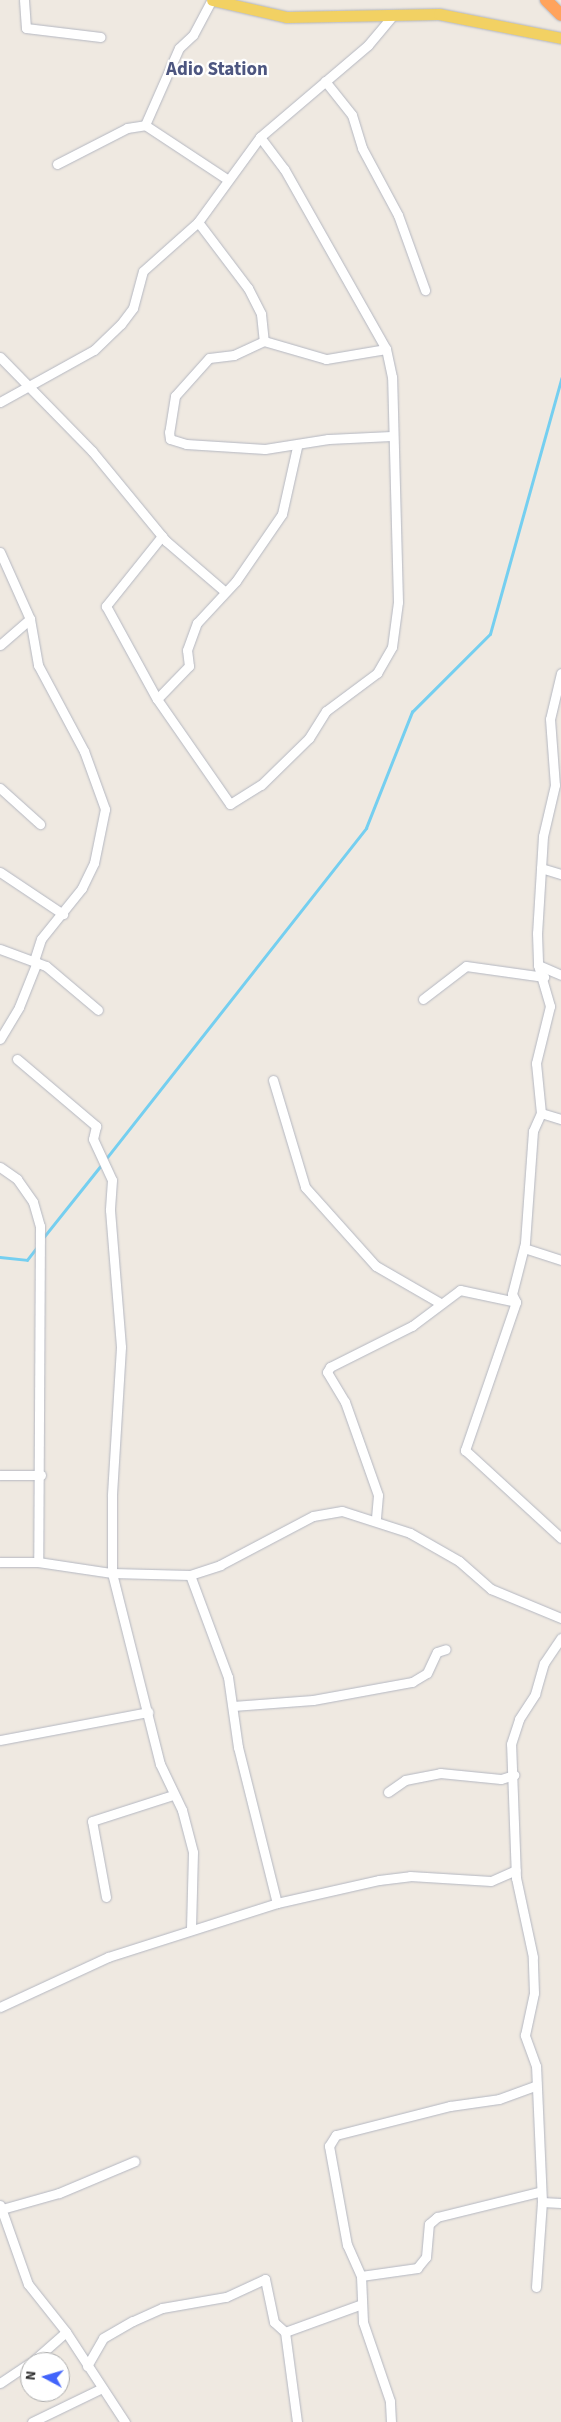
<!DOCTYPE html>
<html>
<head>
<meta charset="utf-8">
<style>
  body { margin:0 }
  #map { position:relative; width:561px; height:2422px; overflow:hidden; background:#efe9e1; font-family:"Source Sans 3",sans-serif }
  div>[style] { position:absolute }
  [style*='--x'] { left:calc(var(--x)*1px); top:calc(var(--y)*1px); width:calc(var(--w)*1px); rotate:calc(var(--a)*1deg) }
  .stream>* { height:2.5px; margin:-1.25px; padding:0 1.25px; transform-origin:1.25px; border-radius:1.25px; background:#75cff0 }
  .roads { filter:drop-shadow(0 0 1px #b4b7c1) drop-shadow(0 0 1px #b4b7c1) }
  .minor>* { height:9px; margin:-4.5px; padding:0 4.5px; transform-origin:4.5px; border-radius:4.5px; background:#fff }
  .major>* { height:11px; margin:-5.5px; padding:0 5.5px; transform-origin:5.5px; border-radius:5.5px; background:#f2d163 }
  .highway>* { height:12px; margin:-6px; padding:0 6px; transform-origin:6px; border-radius:6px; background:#ffa35c }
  span { translate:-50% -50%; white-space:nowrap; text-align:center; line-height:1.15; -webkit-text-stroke:4.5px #fff; paint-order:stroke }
  .quarter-label { font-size:19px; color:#4d5680; font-weight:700 }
  .north { position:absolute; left:20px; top:2352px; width:50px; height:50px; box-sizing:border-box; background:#fff; border:1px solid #ababab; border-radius:50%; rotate:276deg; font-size:14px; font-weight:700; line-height:20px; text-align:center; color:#2e2e2e }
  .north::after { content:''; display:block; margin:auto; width:18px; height:22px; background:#4264fb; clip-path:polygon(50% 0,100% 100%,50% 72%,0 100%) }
</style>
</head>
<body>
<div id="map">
  <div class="stream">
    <i style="--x:105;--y:1160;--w:422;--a:-51.8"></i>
    <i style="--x:366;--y:828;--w:125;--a:-68.4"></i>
    <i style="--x:412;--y:712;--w:110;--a:-45"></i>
    <i style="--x:490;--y:634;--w:265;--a:-74.4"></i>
    <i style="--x:43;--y:1238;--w:95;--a:-51.4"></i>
    <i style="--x:0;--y:1257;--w:27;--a:6"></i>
    <i style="--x:27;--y:1260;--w:16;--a:-52"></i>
  </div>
  <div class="roads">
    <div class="minor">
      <i style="--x:24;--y:0;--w:28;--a:86"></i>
      <i style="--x:26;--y:28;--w:75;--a:6.9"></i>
      <i style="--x:325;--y:81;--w:43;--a:51.5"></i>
      <i style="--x:352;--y:115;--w:34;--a:73"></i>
      <i style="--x:362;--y:148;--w:76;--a:61.8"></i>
      <i style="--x:398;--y:215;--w:80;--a:70.2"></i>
      <i style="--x:145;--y:125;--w:84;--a:-66.2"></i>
      <i style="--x:179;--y:48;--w:19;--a:-43"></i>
      <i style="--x:193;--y:35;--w:40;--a:-62"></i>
      <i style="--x:57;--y:164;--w:79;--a:-27.2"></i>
      <i style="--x:127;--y:128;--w:18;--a:-9"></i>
      <i style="--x:145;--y:125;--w:98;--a:33.4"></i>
      <i style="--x:198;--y:222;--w:83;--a:52.9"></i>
      <i style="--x:248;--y:288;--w:29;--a:63"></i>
      <i style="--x:261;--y:314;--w:27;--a:84"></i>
      <i style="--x:386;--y:349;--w:61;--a:170.5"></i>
      <i style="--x:326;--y:359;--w:65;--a:-163.8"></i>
      <i style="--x:264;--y:341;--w:33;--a:155"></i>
      <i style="--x:234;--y:355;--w:25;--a:173"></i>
      <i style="--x:209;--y:358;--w:51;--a:131.8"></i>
      <i style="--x:175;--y:396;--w:36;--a:99"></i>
      <i style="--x:169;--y:432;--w:7;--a:82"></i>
      <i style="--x:170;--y:439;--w:17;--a:17"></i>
      <i style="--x:186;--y:444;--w:79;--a:3.6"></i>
      <i style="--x:265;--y:449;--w:64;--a:-9"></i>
      <i style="--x:328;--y:439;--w:64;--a:-2.7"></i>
      <i style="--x:0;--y:357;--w:132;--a:45.6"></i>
      <i style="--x:92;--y:451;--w:117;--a:50.6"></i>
      <i style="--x:166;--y:541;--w:75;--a:40.7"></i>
      <i style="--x:0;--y:402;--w:107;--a:-29"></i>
      <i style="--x:94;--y:350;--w:37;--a:-44"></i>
      <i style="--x:121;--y:324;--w:20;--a:-53"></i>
      <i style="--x:133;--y:308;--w:38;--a:-75"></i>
      <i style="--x:143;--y:271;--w:74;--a:-41.7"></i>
      <i style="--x:198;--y:222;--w:105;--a:-53.9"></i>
      <i style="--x:260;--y:137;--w:142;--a:-40.4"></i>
      <i style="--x:368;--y:45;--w:39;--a:-50"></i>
      <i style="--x:162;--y:536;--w:90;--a:128.7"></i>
      <i style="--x:106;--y:606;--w:106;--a:61.3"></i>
      <i style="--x:157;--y:699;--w:128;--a:55.2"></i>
      <i style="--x:230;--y:804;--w:36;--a:-32"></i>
      <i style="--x:261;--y:785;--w:67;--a:-44.4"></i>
      <i style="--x:309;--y:738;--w:32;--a:-58"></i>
      <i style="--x:326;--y:711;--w:64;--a:-36.7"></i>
      <i style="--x:377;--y:673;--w:30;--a:-60"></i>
      <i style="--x:392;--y:647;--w:45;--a:-82.4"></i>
      <i style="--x:398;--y:602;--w:225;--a:-91.5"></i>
      <i style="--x:392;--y:377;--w:29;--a:-102"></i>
      <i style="--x:386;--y:349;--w:207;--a:-119.5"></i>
      <i style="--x:284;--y:169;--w:40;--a:-127"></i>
      <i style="--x:0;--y:552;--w:73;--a:65.9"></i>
      <i style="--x:30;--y:619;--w:47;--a:80.1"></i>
      <i style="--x:38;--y:665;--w:98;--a:61.9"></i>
      <i style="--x:84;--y:751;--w:62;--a:70.1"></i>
      <i style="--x:105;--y:809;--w:55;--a:101.5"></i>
      <i style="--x:94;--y:863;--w:28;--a:116"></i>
      <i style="--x:82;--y:888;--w:65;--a:128.8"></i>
      <i style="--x:41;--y:939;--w:23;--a:108"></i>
      <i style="--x:0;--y:645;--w:40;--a:-41"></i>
      <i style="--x:561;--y:673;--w:47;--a:103.4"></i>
      <i style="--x:550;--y:719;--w:66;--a:85.7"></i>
      <i style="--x:555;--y:785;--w:52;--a:103.2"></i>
      <i style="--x:543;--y:836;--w:97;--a:93.5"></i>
      <i style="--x:537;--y:933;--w:32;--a:88"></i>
      <i style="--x:538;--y:965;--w:43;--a:73.7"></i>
      <i style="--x:550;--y:1006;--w:59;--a:103.8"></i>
      <i style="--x:536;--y:1063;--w:50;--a:84.3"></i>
      <i style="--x:541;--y:1113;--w:20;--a:114"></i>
      <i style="--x:533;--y:1131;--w:112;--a:94.1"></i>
      <i style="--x:525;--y:1243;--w:53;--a:104.3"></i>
      <i style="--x:512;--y:1294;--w:9;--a:63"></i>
      <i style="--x:516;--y:1302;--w:157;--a:109"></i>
      <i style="--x:465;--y:1450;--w:130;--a:42.5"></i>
      <i style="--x:157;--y:699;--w:46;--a:-45.9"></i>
      <i style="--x:189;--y:666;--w:16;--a:-97"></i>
      <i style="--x:187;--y:650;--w:29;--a:-70"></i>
      <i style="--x:197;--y:623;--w:57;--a:-47.1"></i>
      <i style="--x:236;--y:581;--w:81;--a:-55.5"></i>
      <i style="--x:282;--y:514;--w:69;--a:-77.4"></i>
      <i style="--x:0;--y:788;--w:54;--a:42"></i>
      <i style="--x:541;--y:868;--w:21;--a:17"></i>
      <i style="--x:0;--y:872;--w:76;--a:33.7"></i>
      <i style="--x:0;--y:949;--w:49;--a:20.3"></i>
      <i style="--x:46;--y:966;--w:68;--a:40.2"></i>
      <i style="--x:538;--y:965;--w:25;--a:23"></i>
      <i style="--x:423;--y:999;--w:54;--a:-37.5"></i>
      <i style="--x:466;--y:966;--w:79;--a:8"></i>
      <i style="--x:0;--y:1039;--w:37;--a:-59"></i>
      <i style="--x:19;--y:1007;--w:48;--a:-68.2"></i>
      <i style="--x:17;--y:1059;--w:104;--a:40.3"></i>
      <i style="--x:96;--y:1126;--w:13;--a:103"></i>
      <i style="--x:93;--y:1139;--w:45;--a:65.1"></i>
      <i style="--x:112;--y:1180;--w:30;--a:94"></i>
      <i style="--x:110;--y:1210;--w:137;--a:85.4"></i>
      <i style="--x:121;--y:1347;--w:149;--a:93.5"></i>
      <i style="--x:112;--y:1496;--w:77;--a:90"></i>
      <i style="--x:112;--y:1573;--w:197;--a:75.9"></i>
      <i style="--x:160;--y:1764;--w:51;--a:64.4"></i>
      <i style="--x:182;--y:1810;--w:43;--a:75.3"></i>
      <i style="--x:193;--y:1852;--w:77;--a:91.5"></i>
      <i style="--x:273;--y:1080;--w:112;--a:73.3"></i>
      <i style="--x:305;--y:1187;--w:106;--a:48.1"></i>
      <i style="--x:376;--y:1266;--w:74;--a:30"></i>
      <i style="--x:541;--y:1113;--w:21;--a:17"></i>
      <i style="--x:0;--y:1167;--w:21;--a:35"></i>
      <i style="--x:17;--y:1179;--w:28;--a:55"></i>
      <i style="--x:33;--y:1202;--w:25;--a:74"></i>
      <i style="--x:40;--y:1226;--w:336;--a:90.3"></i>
      <i style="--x:524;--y:1248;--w:39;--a:18"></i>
      <i style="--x:0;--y:1475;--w:41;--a:0"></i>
      <i style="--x:376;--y:1518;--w:23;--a:-85"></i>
      <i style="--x:378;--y:1495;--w:99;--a:-109.5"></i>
      <i style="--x:345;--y:1402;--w:35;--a:-121"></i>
      <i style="--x:327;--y:1372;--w:6;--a:-59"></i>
      <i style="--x:330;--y:1367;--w:92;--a:-26.6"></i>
      <i style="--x:412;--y:1326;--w:60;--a:-36.9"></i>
      <i style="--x:460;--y:1290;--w:57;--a:12.1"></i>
      <i style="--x:0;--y:1562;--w:38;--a:0"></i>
      <i style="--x:38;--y:1562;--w:75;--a:8.5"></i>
      <i style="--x:112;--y:1573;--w:78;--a:1.5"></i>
      <i style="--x:190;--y:1575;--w:32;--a:-18"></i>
      <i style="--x:220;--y:1565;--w:105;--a:-27.8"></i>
      <i style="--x:313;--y:1516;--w:29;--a:-10"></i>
      <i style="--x:342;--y:1511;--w:71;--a:17.9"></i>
      <i style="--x:410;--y:1533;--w:56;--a:29.7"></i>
      <i style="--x:459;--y:1561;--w:43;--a:41.2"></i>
      <i style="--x:491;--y:1589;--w:76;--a:22.5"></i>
      <i style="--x:190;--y:1575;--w:109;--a:69.6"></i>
      <i style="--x:228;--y:1677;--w:71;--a:81.9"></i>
      <i style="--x:238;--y:1747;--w:161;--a:76"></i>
      <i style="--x:233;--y:1706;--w:80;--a:-4.3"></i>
      <i style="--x:313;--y:1700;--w:101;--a:-10.3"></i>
      <i style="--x:412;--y:1682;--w:17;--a:-31"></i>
      <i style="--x:427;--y:1673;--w:23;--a:-65"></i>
      <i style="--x:437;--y:1652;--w:9;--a:-18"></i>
      <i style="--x:0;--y:1740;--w:151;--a:-10.7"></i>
      <i style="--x:388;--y:1792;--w:21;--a:-35"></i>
      <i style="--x:405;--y:1780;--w:36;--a:-11"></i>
      <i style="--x:440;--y:1773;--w:61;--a:5.6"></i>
      <i style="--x:501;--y:1779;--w:14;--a:-17"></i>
      <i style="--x:106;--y:1897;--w:77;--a:-100.4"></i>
      <i style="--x:92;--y:1821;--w:85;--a:-17.8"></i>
      <i style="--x:0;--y:2007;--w:119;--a:-24.8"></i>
      <i style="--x:108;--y:1957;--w:177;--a:-17.7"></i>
      <i style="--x:277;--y:1903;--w:105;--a:-12.7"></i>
      <i style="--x:379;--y:1880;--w:31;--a:-7"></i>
      <i style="--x:410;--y:1876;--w:81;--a:3.5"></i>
      <i style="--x:491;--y:1881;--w:27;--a:-24"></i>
      <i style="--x:542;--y:2202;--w:19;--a:3"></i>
      <i style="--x:0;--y:2205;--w:84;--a:70.5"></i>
      <i style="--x:28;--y:2284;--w:61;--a:51.6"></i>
      <i style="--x:66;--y:2332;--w:108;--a:56.8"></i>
      <i style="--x:2;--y:2209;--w:59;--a:-15.7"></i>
      <i style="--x:59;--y:2193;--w:82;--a:-22.8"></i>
      <i style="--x:361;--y:2276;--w:57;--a:-8.1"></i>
      <i style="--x:417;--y:2268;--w:14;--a:-51"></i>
      <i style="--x:426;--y:2257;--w:33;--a:-85"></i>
      <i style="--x:429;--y:2224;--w:11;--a:-41"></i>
      <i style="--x:437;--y:2217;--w:105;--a:-13.8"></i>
      <i style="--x:536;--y:2287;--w:85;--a:-86"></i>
      <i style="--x:542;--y:2202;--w:136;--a:-92.5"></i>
      <i style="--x:536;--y:2066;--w:33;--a:-110"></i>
      <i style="--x:525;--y:2035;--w:43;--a:-77.9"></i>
      <i style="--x:534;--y:1993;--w:36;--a:-92"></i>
      <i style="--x:533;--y:1957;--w:81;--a:-102.1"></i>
      <i style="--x:516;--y:1878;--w:134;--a:-92.1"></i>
      <i style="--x:511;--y:1744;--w:26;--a:-72"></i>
      <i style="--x:519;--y:1719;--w:30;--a:-57"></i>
      <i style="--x:535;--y:1694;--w:32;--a:-74"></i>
      <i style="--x:544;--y:1663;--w:30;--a:-56"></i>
      <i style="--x:285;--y:2332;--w:82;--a:-20"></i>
      <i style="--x:32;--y:2362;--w:45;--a:-41.4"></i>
      <i style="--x:87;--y:2366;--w:32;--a:-60"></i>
      <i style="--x:103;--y:2338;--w:34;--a:-30"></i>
      <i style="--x:133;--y:2321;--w:32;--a:-24"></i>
      <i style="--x:162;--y:2308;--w:65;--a:-9.8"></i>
      <i style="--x:226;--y:2297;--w:43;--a:-24.8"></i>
      <i style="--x:265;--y:2279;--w:44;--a:78.2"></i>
      <i style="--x:274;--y:2322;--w:15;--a:42"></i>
      <i style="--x:285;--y:2332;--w:91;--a:82.4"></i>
      <i style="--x:0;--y:2383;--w:36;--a:-34"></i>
      <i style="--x:32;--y:2422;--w:78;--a:-25.9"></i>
      <i style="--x:391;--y:2422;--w:21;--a:-93"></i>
      <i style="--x:390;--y:2401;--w:83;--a:-108.9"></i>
      <i style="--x:363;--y:2322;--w:46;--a:-92.5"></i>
      <i style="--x:361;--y:2276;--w:34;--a:-114"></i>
      <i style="--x:347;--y:2245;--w:101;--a:-100.3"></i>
      <i style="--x:329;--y:2146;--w:13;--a:-58"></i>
      <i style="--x:336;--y:2135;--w:118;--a:-14.3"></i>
      <i style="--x:450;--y:2106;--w:49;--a:-8.1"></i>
      <i style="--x:499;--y:2099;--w:38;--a:-20"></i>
    </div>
    <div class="major">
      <i style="--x:212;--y:0;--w:77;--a:12.8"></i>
      <i style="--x:287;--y:17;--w:152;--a:-1.1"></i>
      <i style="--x:439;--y:14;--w:124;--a:11.1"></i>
    </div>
    <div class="highway">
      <i style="--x:546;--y:0;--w:21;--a:45"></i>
    </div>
  </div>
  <div class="quarter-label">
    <span style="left:217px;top:70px">Adio Station</span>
  </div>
  <div class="north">N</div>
</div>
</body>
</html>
